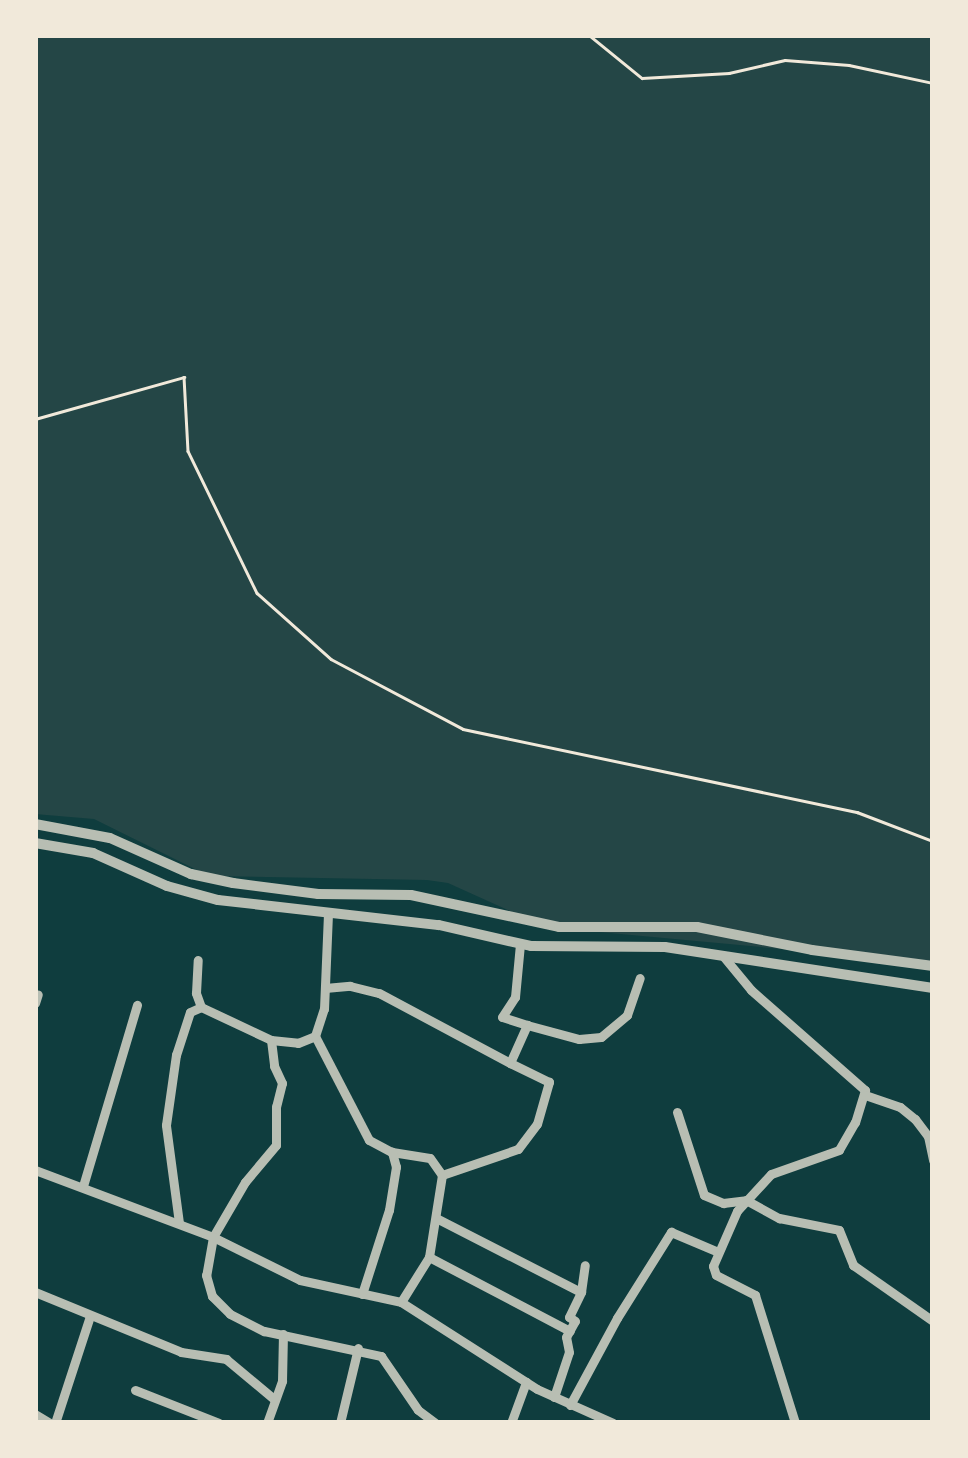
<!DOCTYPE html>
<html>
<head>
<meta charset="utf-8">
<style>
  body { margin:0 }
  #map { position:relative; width:968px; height:1458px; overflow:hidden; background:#0f3d3e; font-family:Karla,sans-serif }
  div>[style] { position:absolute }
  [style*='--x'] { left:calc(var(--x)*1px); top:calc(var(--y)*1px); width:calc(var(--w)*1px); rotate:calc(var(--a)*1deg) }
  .green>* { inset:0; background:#244646 }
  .path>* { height:2.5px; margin:-1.25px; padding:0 1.25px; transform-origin:1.25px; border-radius:1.25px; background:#f1e9da }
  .minor>* { height:9px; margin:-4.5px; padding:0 4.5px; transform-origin:4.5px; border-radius:4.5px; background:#b8beb3 }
  .tertiary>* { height:10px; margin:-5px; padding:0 5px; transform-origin:5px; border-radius:5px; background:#b8beb3 }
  span { translate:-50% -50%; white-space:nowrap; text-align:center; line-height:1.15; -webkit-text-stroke:8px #f1e9da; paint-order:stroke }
  .frame { position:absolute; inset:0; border:38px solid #f1e9da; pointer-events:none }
</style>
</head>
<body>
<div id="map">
  <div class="green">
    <i style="clip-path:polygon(35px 35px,933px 35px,933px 963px,545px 927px,448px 883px,427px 880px,209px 876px,94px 819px,35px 814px)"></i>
  </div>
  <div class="path">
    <i style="--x:589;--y:35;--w:68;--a:39.1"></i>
    <i style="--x:642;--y:78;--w:87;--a:-3.3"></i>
    <i style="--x:729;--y:73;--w:57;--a:-13.1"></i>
    <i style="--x:785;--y:60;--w:64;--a:4.5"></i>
    <i style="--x:849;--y:65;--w:86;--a:12.1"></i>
    <i style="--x:35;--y:419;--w:155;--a:-15.7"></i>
    <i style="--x:184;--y:377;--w:74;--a:86.9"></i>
    <i style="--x:188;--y:451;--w:158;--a:64.1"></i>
    <i style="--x:257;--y:593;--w:99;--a:41.7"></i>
    <i style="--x:331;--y:659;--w:149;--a:27.9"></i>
    <i style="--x:463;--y:729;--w:403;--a:11.9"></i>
    <i style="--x:857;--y:812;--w:81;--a:20.9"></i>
  </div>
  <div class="minor">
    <i style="--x:723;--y:956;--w:44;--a:50.5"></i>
    <i style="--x:751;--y:990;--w:152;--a:41.3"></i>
    <i style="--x:865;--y:1090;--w:34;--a:107"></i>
    <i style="--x:855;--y:1122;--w:32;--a:120"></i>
    <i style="--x:839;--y:1150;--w:72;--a:160.6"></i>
    <i style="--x:771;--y:1174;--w:50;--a:132.6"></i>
    <i style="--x:737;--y:1211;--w:60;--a:113.6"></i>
    <i style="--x:713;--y:1266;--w:9;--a:72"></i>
    <i style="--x:716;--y:1275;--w:44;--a:27.1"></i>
    <i style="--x:755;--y:1295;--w:134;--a:72.6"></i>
    <i style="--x:325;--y:988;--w:25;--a:-5"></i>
    <i style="--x:350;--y:986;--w:30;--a:14"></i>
    <i style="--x:379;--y:993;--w:149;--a:28.1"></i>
    <i style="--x:35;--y:1003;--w:9;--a:-72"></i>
    <i style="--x:201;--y:1007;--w:77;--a:25.2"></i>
    <i style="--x:271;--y:1040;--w:27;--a:6"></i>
    <i style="--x:298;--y:1043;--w:18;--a:-22"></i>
    <i style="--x:527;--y:1025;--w:54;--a:15.1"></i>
    <i style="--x:579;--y:1039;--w:22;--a:-5"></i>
    <i style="--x:601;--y:1037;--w:34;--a:-40"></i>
    <i style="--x:627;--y:1015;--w:39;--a:-71"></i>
    <i style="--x:315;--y:1036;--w:117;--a:62.6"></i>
    <i style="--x:369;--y:1140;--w:26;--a:28"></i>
    <i style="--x:392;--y:1152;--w:38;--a:9"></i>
    <i style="--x:430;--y:1158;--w:21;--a:55"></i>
    <i style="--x:315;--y:1036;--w:28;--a:-72"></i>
    <i style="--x:324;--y:1009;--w:94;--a:-87.6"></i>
    <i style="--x:271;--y:1040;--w:26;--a:83"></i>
    <i style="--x:274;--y:1066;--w:19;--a:65"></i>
    <i style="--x:282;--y:1083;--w:25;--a:104"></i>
    <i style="--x:276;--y:1107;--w:38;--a:90"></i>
    <i style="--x:276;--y:1145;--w:48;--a:130"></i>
    <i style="--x:245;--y:1182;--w:64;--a:120.2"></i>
    <i style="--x:213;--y:1237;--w:39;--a:100"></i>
    <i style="--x:206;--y:1275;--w:22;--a:74"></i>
    <i style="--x:212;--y:1296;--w:25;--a:45"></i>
    <i style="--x:230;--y:1314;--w:38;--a:27"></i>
    <i style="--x:264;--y:1331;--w:120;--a:12.1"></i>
    <i style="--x:381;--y:1356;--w:65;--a:55.6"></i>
    <i style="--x:418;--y:1410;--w:21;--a:37"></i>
    <i style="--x:865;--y:1095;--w:37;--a:19"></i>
    <i style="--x:900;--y:1107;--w:19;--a:39"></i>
    <i style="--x:915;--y:1119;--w:21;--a:53"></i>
    <i style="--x:928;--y:1136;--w:25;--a:78"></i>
    <i style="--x:677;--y:1112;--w:87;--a:72"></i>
    <i style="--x:704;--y:1195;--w:21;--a:23"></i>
    <i style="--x:723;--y:1203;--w:23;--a:-7"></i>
    <i style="--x:746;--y:1200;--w:38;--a:29"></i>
    <i style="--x:779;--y:1218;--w:61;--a:11.3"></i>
    <i style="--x:839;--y:1230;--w:38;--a:68"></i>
    <i style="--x:853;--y:1265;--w:98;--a:35"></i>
    <i style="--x:35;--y:1170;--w:190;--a:20.6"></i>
    <i style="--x:213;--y:1237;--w:97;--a:26.3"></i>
    <i style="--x:300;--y:1280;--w:103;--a:12.3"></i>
    <i style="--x:401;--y:1302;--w:161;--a:32.6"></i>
    <i style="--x:537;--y:1389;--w:83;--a:24.1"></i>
    <i style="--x:442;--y:1175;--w:80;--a:-18.9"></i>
    <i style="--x:518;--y:1149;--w:31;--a:-53"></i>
    <i style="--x:537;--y:1124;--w:44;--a:-74.1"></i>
    <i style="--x:549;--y:1082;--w:43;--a:-154"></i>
    <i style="--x:510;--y:1063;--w:42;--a:-65.9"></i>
    <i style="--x:527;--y:1025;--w:26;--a:-162"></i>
    <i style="--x:502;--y:1017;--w:24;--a:-57"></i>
    <i style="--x:515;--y:997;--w:53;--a:-84.6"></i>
    <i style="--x:83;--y:1186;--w:189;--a:-73.4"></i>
    <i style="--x:438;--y:1219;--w:158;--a:27.1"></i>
    <i style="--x:179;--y:1223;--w:99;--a:-97.6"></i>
    <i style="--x:166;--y:1125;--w:71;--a:-81.9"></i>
    <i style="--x:176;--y:1055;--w:45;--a:-72"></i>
    <i style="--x:190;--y:1012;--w:12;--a:-24"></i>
    <i style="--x:201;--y:1007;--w:15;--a:-110"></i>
    <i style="--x:196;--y:993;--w:33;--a:-87"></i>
    <i style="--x:429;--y:1257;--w:159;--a:27.7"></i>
    <i style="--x:35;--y:1292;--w:158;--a:22.3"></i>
    <i style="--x:181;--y:1352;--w:46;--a:8.8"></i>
    <i style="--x:226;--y:1359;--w:62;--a:39.8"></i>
    <i style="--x:362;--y:1294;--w:88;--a:-72.2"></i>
    <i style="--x:389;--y:1210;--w:44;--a:-80.8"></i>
    <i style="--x:396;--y:1167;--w:16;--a:-105"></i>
    <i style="--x:401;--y:1302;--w:53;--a:-58.1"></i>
    <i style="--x:429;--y:1257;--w:83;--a:-81"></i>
    <i style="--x:135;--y:1390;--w:90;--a:21.4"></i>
    <i style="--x:554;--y:1397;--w:47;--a:-71.6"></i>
    <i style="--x:569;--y:1352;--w:15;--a:-101"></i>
    <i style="--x:566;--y:1337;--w:18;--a:-61"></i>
    <i style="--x:575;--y:1321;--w:7;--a:-146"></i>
    <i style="--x:569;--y:1317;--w:28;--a:-64"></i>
    <i style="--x:581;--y:1292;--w:27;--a:-82"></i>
    <i style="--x:570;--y:1405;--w:99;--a:-61.6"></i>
    <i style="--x:617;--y:1318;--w:102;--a:-57.9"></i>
    <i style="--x:671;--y:1232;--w:49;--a:22.9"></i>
    <i style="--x:35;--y:1414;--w:17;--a:31"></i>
    <i style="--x:55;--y:1423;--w:113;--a:-71.9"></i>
    <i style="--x:267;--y:1423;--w:45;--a:-70.3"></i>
    <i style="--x:282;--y:1381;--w:47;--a:-88.8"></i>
    <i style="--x:340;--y:1423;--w:77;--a:-76.5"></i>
    <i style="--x:511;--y:1423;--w:44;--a:-69.9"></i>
  </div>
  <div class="tertiary">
    <i style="--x:35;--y:824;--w:76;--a:10.6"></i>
    <i style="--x:110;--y:838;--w:89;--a:24"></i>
    <i style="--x:191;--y:874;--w:43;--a:12.1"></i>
    <i style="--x:233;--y:883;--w:86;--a:7.4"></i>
    <i style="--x:318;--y:894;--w:93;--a:0.6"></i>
    <i style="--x:411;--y:895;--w:151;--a:12.2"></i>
    <i style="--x:559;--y:927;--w:138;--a:0"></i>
    <i style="--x:697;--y:927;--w:117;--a:11.3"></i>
    <i style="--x:812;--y:950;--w:122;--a:7.5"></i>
    <i style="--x:35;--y:843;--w:59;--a:9.8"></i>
    <i style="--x:93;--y:853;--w:81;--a:24"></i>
    <i style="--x:167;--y:886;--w:53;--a:15.4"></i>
    <i style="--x:218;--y:900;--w:222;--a:6.5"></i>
    <i style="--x:439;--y:925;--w:94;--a:12.9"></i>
    <i style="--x:531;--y:946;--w:134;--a:0.4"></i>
    <i style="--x:665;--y:947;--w:271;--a:8.7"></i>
  </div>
  <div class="frame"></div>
</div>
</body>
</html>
